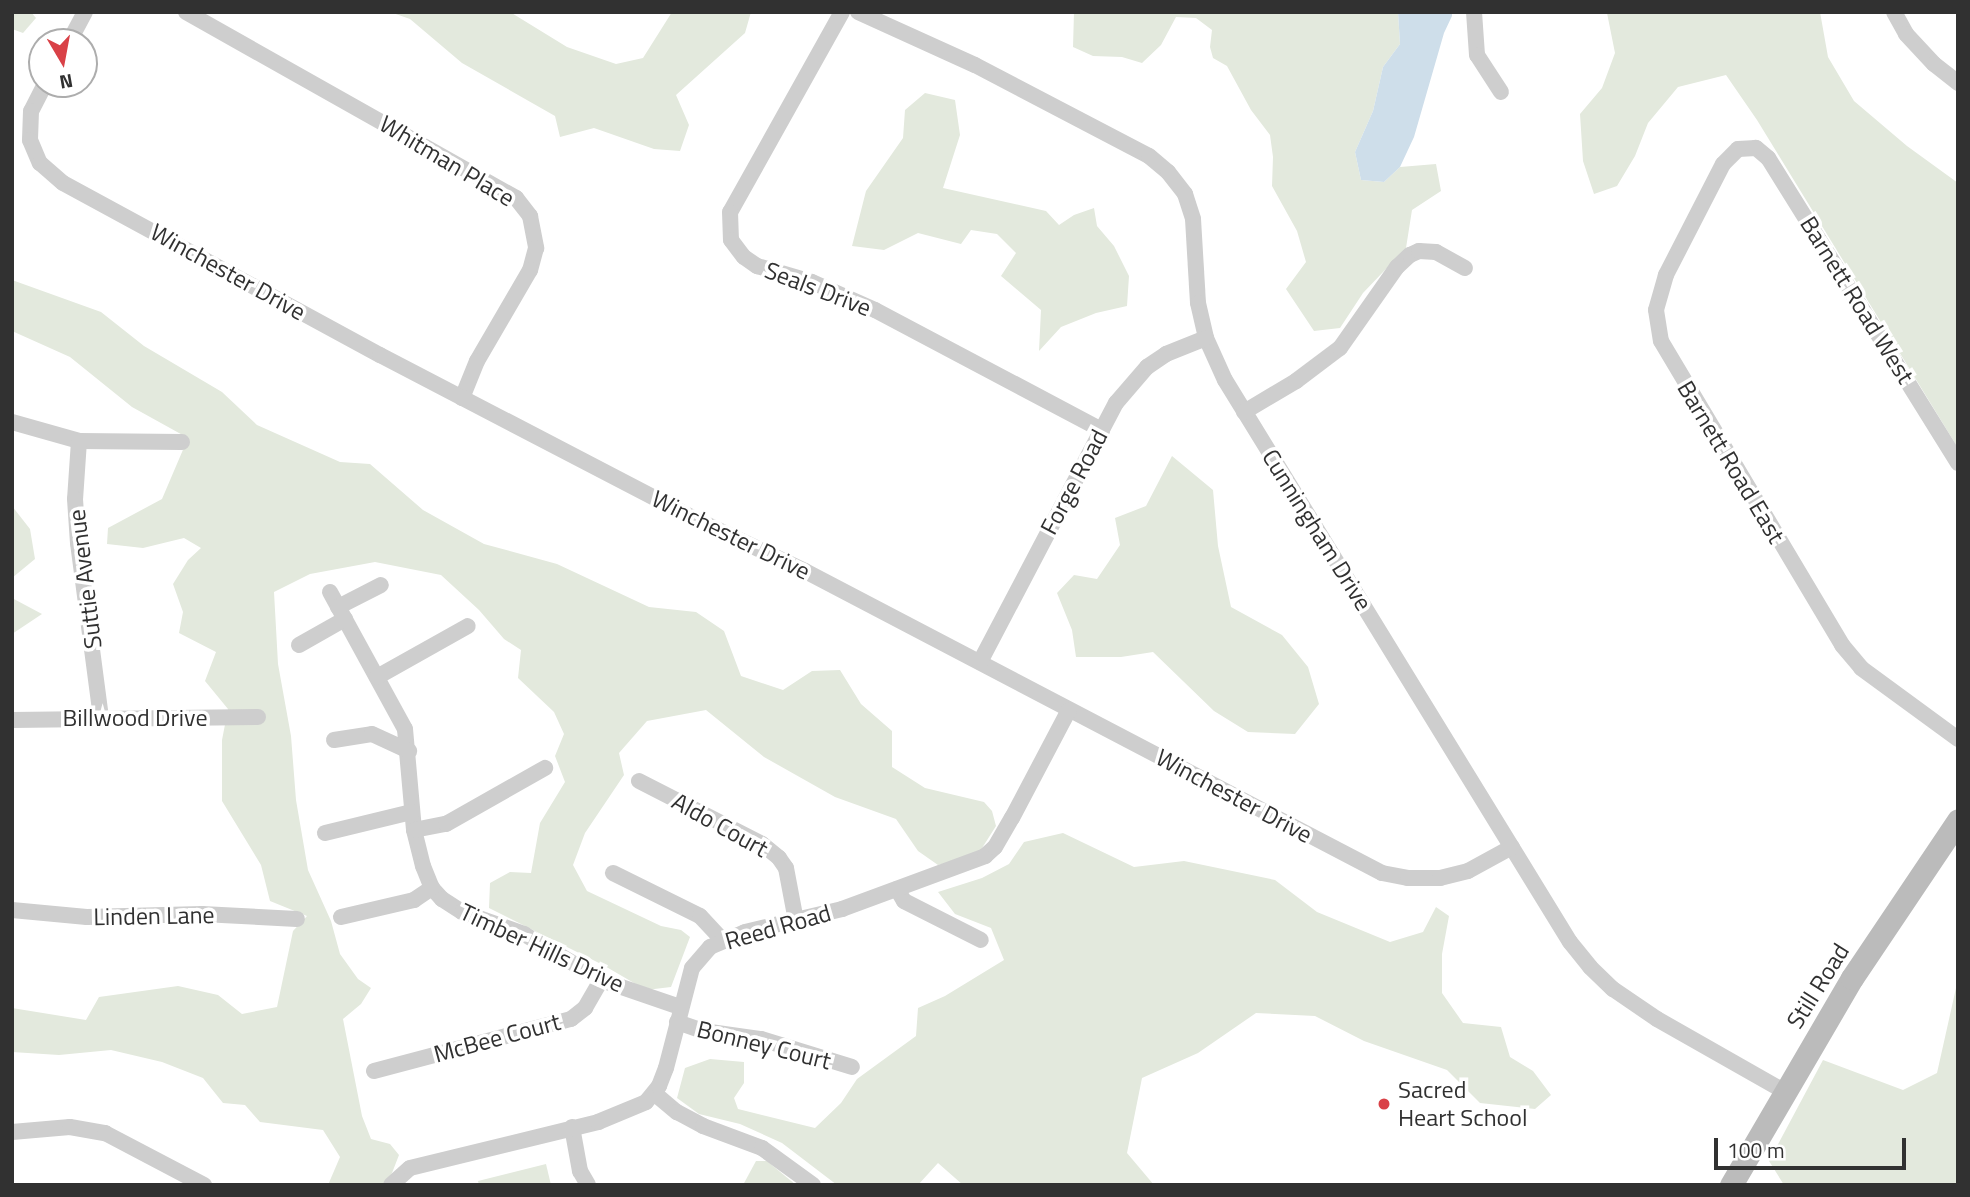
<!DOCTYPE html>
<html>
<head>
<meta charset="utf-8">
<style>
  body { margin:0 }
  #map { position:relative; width:1970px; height:1197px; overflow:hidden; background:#fff; font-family:"Titillium Web",sans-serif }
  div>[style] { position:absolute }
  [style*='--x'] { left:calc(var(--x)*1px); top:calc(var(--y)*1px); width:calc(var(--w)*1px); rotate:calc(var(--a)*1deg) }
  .green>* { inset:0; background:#e3e9dd }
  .water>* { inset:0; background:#cedeea }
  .street>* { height:16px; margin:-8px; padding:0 8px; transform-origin:8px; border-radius:8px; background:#cecece }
  .secondary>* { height:23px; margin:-11.5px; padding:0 11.5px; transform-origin:11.5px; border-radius:11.5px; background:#bbb }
  .dots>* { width:19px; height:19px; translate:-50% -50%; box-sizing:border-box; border:4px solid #fff; border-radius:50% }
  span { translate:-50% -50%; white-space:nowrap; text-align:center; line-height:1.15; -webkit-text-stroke:7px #fff; paint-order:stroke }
  .street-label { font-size:24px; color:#313131 }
  .poi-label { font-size:24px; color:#313131 }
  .left { translate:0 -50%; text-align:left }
  .frame { position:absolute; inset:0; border:14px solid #313131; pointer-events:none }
  .north { position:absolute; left:28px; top:28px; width:70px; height:70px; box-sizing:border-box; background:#fff; border:2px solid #adadad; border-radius:50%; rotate:170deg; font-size:19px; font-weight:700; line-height:28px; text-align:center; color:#313131 }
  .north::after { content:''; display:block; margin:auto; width:24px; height:32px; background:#d94147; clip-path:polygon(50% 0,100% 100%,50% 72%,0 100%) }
  .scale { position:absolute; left:1714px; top:1138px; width:192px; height:32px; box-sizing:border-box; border:4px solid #313131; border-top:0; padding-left:9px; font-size:21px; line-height:24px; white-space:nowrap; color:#313131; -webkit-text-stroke:5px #fff; paint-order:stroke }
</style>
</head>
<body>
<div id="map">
  <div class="green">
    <i style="clip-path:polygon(12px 12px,31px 12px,36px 18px,23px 33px,12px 29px)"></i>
    <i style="clip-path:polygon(390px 12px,510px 12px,567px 47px,616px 64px,643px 58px,672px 12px,751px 12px,745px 33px,676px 95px,689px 125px,680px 151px,654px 149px,594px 128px,560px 137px,555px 116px,462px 63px,410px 19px)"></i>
    <i style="clip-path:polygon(1074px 12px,1398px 12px,1400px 44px,1383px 67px,1373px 111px,1355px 152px,1361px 180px,1384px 182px,1400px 167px,1436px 164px,1441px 191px,1412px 210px,1406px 248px,1363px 293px,1340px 328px,1314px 331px,1286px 289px,1306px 262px,1297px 231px,1272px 186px,1273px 157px,1270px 135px,1251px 110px,1227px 66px,1213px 58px,1210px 47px,1212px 30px,1196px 18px,1176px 17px,1161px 45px,1142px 63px,1122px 57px,1093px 56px,1073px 47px)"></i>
    <i style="clip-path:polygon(1565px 12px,1820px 12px,1828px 57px,1854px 101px,1907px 146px,1958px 183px,1958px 448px,1757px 120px,1726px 75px,1678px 87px,1648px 123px,1635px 156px,1617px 186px,1594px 194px,1583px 161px,1580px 114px,1602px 88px,1615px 53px,1607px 13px)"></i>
    <i style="clip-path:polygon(925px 93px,955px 100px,960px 135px,943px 188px,1046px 211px,1059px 225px,1074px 215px,1094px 208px,1097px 226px,1114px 246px,1129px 276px,1127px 306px,1096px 313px,1061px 327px,1039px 351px,1041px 310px,1001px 276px,1016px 253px,997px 234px,971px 230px,961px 244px,918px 233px,884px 250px,852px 246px,866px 191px,903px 138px,905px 110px)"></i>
    <i style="clip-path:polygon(12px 280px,101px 312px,144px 346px,222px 392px,257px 425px,340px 462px,370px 464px,423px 510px,484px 544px,557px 564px,649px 607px,696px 612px,724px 631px,741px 676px,783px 690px,812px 671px,840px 670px,861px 704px,892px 731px,892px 767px,925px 788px,984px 802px,992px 811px,996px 826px,977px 856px,938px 865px,918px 851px,896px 819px,835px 797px,764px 757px,706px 710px,647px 721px,619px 753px,624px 775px,585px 833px,573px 865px,587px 891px,661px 926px,681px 930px,690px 937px,671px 987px,646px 990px,603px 965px,489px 908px,490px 883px,510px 872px,531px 873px,540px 823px,565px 782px,555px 756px,564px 734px,554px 712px,518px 678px,521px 650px,504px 639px,479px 610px,441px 575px,375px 562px,310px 574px,274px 592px,278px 664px,291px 736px,296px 800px,308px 870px,331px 921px,340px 954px,358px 979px,371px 988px,361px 1004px,343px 1019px,362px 1116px,371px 1139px,390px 1144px,399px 1155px,392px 1173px,384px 1185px,328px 1185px,340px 1157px,323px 1130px,260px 1122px,245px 1105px,223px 1103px,203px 1078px,162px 1062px,111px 1050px,59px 1055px,12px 1052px,12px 1008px,86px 1020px,99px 997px,178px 986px,218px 995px,242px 1014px,277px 1007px,293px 931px,307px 916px,270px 901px,261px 865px,222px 801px,222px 740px,228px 709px,205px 681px,216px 652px,179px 633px,183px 612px,173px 584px,188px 560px,201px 548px,184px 538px,143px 548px,107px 544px,108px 528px,162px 499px,188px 438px,132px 407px,70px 357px,12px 331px)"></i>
    <i style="clip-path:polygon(1172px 456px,1213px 490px,1218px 546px,1231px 607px,1282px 635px,1308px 667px,1319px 704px,1295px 734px,1248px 732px,1214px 711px,1153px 652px,1121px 657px,1076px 657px,1072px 630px,1057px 593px,1074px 575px,1097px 579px,1120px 545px,1115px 518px,1146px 506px)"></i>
    <i style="clip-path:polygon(12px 506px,30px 529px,35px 559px,12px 578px)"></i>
    <i style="clip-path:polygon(12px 598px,42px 614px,12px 634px)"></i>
    <i style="clip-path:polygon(1063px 833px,1134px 867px,1184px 861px,1275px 880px,1317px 912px,1390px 942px,1423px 932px,1436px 907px,1449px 916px,1442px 954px,1442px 993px,1463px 1023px,1501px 1027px,1510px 1057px,1533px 1071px,1551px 1095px,1535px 1109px,1480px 1103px,1447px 1070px,1364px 1041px,1315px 1016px,1256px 1013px,1198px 1053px,1142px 1078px,1127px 1153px,1154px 1185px,963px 1185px,938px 1163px,918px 1185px,837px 1185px,782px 1143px,740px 1124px,699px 1114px,677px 1098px,685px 1068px,710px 1059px,744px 1062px,744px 1083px,734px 1098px,738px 1109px,815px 1128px,841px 1103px,857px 1079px,916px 1036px,918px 1008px,945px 996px,1004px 960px,991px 928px,955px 914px,938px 892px,982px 878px,1009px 864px,1024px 842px)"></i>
    <i style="clip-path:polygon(1958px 979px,1958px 1185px,1784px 1185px,1769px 1161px,1823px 1060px,1903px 1090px,1937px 1073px)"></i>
    <i style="clip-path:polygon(756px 1161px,767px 1161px,796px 1185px,743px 1185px)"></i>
    <i style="clip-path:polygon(546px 1164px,551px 1185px,479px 1185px,478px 1181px)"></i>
  </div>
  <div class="water">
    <i style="clip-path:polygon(1398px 12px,1452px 12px,1452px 16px,1444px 33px,1414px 137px,1400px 167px,1384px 182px,1361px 180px,1355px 152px,1373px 111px,1383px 67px,1400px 44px)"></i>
  </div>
  <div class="street">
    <i style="--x:186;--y:12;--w:379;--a:29.4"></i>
    <i style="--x:516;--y:198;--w:23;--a:52"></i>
    <i style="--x:530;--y:216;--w:33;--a:79"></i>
    <i style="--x:536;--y:248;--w:23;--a:105"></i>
    <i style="--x:530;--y:270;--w:105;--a:120.2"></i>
    <i style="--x:477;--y:361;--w:40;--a:112"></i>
    <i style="--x:842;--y:12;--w:229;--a:119.2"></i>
    <i style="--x:730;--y:212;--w:28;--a:88"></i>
    <i style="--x:731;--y:240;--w:21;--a:53"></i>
    <i style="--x:744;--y:257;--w:16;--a:35"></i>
    <i style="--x:757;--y:266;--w:57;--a:16.2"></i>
    <i style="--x:812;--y:282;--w:69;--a:24"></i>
    <i style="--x:875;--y:310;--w:257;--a:27.9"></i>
    <i style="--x:858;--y:12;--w:128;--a:24.4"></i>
    <i style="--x:975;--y:65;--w:196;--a:27.6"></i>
    <i style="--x:1149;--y:156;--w:25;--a:40"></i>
    <i style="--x:1168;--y:172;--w:28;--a:52"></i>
    <i style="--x:1185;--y:194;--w:26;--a:72"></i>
    <i style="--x:1193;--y:219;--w:84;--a:86.6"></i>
    <i style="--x:1198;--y:303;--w:36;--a:77"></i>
    <i style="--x:1206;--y:338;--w:46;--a:65.7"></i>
    <i style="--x:1225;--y:380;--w:659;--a:58.46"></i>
    <i style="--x:1570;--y:942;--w:32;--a:51"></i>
    <i style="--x:1590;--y:967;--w:32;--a:44"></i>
    <i style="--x:1613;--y:989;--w:53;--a:34.3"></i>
    <i style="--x:1657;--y:1019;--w:146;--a:29.6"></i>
    <i style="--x:1474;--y:12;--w:43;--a:86"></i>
    <i style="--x:1477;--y:55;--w:44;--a:57"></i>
    <i style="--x:1894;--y:12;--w:25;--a:61"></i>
    <i style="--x:1906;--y:34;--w:41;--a:47"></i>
    <i style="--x:1934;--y:64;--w:31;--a:38"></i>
    <i style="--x:69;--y:42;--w:34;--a:-62"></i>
    <i style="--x:45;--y:84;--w:30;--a:117"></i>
    <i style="--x:31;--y:111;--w:29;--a:92"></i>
    <i style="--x:30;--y:140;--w:25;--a:67"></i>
    <i style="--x:40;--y:163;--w:30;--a:41"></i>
    <i style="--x:63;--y:183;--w:361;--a:28.5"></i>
    <i style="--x:380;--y:355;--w:353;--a:27.5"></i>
    <i style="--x:693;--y:518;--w:124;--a:25.3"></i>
    <i style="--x:805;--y:571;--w:651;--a:27.63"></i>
    <i style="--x:1382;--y:873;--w:26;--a:11"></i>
    <i style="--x:1408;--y:878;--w:32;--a:0"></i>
    <i style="--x:1440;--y:878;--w:29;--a:-14"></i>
    <i style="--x:1468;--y:871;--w:50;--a:-28.6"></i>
    <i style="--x:1244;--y:412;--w:61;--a:-30.8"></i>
    <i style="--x:1296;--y:381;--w:55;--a:-36.9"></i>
    <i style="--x:1340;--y:348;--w:99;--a:-54.9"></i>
    <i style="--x:1397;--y:267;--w:18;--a:-43"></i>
    <i style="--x:1410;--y:255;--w:10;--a:-24"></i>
    <i style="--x:1419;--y:251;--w:17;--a:3"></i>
    <i style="--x:1436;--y:252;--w:33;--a:29"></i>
    <i style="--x:12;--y:422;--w:70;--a:15.8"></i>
    <i style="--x:79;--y:441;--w:103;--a:0.6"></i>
    <i style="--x:79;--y:441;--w:58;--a:93.9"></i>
    <i style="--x:75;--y:499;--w:44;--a:86.1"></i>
    <i style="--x:78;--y:543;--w:176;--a:82.5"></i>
    <i style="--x:1958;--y:463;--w:359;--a:-121.9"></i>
    <i style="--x:1768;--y:158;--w:16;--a:-140"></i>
    <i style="--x:1756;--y:148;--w:18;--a:177"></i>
    <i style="--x:1738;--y:149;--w:21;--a:135"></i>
    <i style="--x:1723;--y:164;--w:125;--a:117.2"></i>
    <i style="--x:1666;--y:275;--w:36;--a:106"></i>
    <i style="--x:1656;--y:310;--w:31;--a:81"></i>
    <i style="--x:1661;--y:341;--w:354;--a:59.2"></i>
    <i style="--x:1842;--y:645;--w:30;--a:50"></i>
    <i style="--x:1861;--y:668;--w:120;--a:36.2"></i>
    <i style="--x:330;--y:592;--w:156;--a:61.3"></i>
    <i style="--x:405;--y:729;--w:101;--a:84.9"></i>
    <i style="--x:414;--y:830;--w:37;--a:76"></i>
    <i style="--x:423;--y:866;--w:24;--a:68"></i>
    <i style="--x:432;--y:888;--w:15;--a:48"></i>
    <i style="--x:442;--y:899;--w:24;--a:33"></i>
    <i style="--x:462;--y:912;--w:66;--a:19.5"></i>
    <i style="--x:524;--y:934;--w:90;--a:30.9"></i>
    <i style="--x:601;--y:980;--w:83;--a:18.9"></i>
    <i style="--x:338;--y:607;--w:48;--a:-27.1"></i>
    <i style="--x:299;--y:645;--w:53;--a:-29.5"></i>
    <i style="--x:980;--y:662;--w:293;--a:-62.3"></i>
    <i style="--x:1116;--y:403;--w:48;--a:-49.3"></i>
    <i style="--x:1147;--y:367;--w:23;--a:-34"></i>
    <i style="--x:1166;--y:354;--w:43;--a:-21.8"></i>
    <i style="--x:377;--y:677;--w:104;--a:-29.3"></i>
    <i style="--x:12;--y:720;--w:246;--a:-0.7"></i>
    <i style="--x:334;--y:740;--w:38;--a:-9"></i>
    <i style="--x:372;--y:734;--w:41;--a:24.7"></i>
    <i style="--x:639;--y:781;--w:138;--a:27.1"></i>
    <i style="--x:762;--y:844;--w:22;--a:39"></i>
    <i style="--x:779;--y:858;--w:12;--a:55"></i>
    <i style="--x:786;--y:868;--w:54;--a:79.3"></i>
    <i style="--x:414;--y:830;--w:33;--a:-11"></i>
    <i style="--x:446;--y:824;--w:114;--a:-29.5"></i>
    <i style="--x:325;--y:833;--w:89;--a:-13.6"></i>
    <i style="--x:613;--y:873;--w:97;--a:26.3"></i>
    <i style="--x:700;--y:916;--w:33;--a:47"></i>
    <i style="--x:897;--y:889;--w:14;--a:60"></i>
    <i style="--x:904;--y:901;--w:86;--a:26.9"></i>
    <i style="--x:12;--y:910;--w:75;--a:5.3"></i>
    <i style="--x:87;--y:917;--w:115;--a:-1.5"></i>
    <i style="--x:202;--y:914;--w:95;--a:3"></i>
    <i style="--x:341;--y:917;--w:75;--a:-13.1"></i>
    <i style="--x:414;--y:900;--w:22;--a:-34"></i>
    <i style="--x:677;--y:1022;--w:28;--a:19"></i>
    <i style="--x:703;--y:1031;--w:59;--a:7.9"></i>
    <i style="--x:761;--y:1039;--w:95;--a:17.1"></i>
    <i style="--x:374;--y:1071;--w:204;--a:-14.8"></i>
    <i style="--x:571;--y:1019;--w:18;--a:-38"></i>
    <i style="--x:585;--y:1008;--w:32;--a:-60"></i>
    <i style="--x:654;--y:1093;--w:30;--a:40"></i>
    <i style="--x:677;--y:1112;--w:30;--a:28"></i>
    <i style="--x:703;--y:1126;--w:63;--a:20.4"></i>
    <i style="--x:762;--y:1148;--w:63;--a:36"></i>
    <i style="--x:572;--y:1127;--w:45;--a:79.7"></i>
    <i style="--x:580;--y:1171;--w:16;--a:60"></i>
    <i style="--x:12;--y:1132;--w:58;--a:-4.9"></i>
    <i style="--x:70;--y:1127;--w:36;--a:10"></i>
    <i style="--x:105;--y:1133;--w:112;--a:27.7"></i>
    <i style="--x:391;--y:1185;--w:25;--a:-42"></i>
    <i style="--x:410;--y:1168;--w:194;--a:-13.7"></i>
    <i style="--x:598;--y:1122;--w:52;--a:-22.6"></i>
    <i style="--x:646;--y:1102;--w:21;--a:-51"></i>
    <i style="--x:659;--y:1086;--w:19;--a:-69"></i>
    <i style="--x:666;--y:1068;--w:103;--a:-75.4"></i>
    <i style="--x:692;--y:968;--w:28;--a:-49"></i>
    <i style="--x:710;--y:947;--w:38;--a:-23"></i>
    <i style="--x:745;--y:932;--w:100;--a:-13.3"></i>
    <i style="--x:842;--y:909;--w:153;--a:-20.3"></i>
    <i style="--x:985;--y:856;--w:13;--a:-42"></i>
    <i style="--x:995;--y:847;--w:34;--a:-60"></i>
    <i style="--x:1012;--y:818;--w:122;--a:-62.2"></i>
  </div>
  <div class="secondary">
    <i style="--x:1731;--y:1185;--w:240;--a:-59.7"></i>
    <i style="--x:1852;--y:978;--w:190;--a:-56.1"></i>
  </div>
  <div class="dots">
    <i style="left:1384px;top:1104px;background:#d94147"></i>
  </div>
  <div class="street-label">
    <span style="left:447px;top:161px;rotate:31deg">Whitman Place</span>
    <span style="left:228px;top:272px;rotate:29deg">Winchester Drive</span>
    <span style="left:818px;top:289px;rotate:21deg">Seals Drive</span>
    <span style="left:1857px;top:300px;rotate:58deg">Barnett Road West</span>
    <span style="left:1731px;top:462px;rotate:59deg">Barnett Road East</span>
    <span style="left:1074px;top:482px;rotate:-62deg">Forge Road</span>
    <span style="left:1317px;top:530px;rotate:58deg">Cunningham Drive</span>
    <span style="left:731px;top:535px;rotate:26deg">Winchester Drive</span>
    <span style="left:85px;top:579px;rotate:-97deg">Suttie Avenue</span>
    <span style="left:135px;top:718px">Billwood Drive</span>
    <span style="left:1234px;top:796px;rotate:28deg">Winchester Drive</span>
    <span style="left:720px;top:825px;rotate:29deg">Aldo Court</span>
    <span style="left:154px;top:916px;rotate:-1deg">Linden Lane</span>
    <span style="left:778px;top:927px;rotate:-16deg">Reed Road</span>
    <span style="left:542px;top:948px;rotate:25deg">Timber Hills Drive</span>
    <span style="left:1818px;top:986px;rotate:-58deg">Still Road</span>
    <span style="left:497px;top:1038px;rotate:-15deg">McBee Court</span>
    <span style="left:764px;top:1045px;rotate:14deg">Bonney Court</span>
  </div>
  <div class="poi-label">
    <span class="left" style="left:1398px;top:1104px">Sacred<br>Heart School</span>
  </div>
  <div class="frame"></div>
  <div class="north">N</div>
  <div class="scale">100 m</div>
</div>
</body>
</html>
